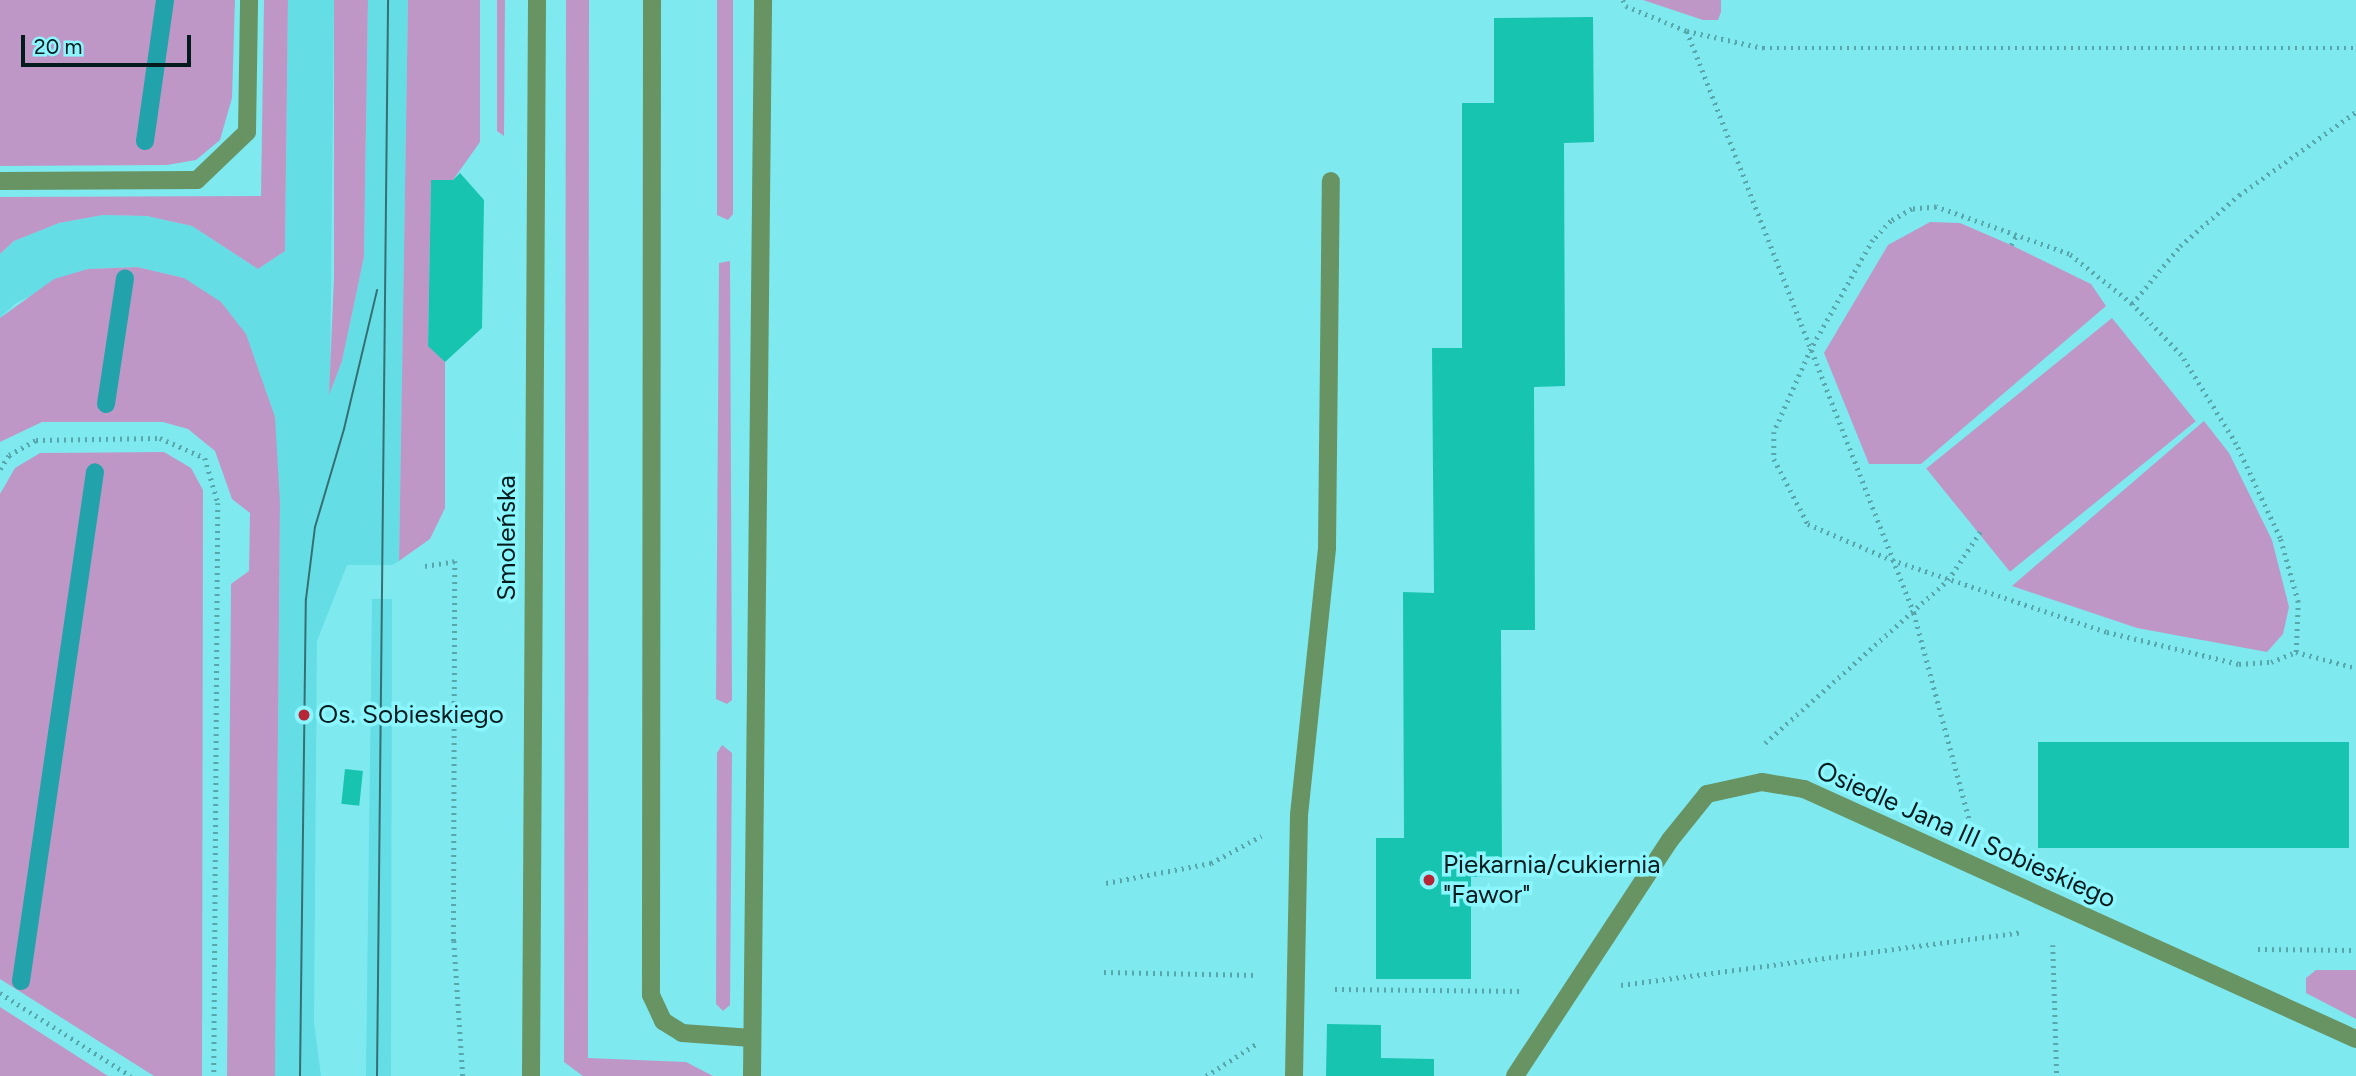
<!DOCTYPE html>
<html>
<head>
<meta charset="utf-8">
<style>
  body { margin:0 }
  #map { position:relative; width:2356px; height:1076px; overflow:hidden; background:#7fe9f0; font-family:Figtree,sans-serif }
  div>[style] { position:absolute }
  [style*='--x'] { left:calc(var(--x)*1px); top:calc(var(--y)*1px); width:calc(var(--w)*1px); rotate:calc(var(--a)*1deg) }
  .built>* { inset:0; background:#65dde5 }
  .green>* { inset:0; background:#bf97c6; transform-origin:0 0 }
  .stream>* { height:18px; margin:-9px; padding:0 9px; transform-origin:9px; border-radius:9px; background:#22a2aa }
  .building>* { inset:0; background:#16c4b0; transform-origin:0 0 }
  .path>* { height:4.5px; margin-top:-2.25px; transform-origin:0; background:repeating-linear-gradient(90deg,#57a6ac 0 2px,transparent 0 7px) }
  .minor>* { height:18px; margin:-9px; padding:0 9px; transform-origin:9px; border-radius:9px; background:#689362 }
  .tram>* { height:2px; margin:-1px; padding:0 1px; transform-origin:1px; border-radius:1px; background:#366f73 }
  .dots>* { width:19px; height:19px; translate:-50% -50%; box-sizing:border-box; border:4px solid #8cf6fe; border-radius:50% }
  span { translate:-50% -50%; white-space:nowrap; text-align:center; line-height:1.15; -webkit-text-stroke:7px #8cf6fe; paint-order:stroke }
  .street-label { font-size:26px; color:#041b1d }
  .poi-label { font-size:26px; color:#041b1d }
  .left { translate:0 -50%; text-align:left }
  .scale { position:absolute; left:21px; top:35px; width:170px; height:32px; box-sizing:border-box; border:4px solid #041b1d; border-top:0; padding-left:9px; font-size:21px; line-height:24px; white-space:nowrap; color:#041b1d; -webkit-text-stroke:5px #8cf6fe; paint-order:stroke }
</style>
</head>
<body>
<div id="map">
  <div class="built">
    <i style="clip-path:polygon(288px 0,334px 0,330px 392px,342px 361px,364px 257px,368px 0,408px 0,399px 561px,392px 565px,347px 565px,317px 641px,314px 1022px,321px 1076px,275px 1076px,280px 503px,184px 278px,137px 267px,88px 269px,16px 303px,0 318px,0 254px,14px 241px,59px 223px,103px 215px,147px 216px,192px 226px,258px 269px,285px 251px)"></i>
    <i style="clip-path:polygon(372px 599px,392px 599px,391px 1076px,366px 1076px)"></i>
  </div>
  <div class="green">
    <i style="clip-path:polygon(0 0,235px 0,232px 98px,220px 140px,196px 160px,167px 165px,0 166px)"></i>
    <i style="clip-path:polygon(264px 0,288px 0,285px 251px,258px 269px,192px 226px,147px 216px,103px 215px,59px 223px,14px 241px,0 254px,0 197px,261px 196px)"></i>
    <i style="clip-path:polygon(334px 0,368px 0,364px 257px,342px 361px,329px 395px,334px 277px)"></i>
    <i style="clip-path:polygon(408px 0,480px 0,480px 142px,453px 180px,431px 181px,428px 345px,445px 362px,445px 508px,430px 539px,399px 561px)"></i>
    <i style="clip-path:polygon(497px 0,505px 0,504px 136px,497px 131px)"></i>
    <i style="clip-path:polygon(566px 0,589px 0,588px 1058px,686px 1062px,713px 1076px,583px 1076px,564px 1062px)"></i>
    <i style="clip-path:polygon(717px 0,733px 0,733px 214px,728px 220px,717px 215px)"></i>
    <i style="clip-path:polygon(1643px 0,1721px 0,1721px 12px,1718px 20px,1703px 20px)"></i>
    <i style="clip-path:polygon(1930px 222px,1960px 223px,2011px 245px,2091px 284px,2106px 306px,1921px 464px,1869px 464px,1824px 353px,1888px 245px)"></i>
    <i style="clip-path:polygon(730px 261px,732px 700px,727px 704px,716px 699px,719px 268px,719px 263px)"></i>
    <i style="clip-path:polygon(137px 267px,184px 278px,221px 302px,246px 334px,275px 417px,280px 503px,275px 1076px,227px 1076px,231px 584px,249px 571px,250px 513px,232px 499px,215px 451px,188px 429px,163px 422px,42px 422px,0 442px,0 318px,54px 279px,88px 269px)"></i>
    <i style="left:2112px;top:318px;width:133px;height:239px;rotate:51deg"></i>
    <i style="clip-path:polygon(2204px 421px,2229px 453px,2272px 540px,2289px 607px,2283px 634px,2267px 652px,2137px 628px,2012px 586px)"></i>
    <i style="clip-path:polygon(164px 452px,191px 468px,203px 490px,202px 1076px,154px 1076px,0 979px,0 494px,15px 468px,40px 453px)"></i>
    <i style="clip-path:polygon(722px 745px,732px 753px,730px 1005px,723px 1011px,716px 1004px,717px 753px)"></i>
    <i style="clip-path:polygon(2316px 970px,2356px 970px,2356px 1019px,2306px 993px,2306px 978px)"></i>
    <i style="clip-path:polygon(0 1007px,108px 1076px,0 1076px)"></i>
  </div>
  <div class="stream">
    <i style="--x:145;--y:141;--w:142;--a:-81.9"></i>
    <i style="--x:106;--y:404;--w:127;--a:-81.4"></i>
    <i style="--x:21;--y:981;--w:514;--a:-81.73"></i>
  </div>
  <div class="building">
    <i style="clip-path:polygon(1593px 17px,1594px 142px,1564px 143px,1565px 386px,1534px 387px,1535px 630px,1501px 630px,1502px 876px,1471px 877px,1471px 979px,1376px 979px,1376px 838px,1404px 838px,1403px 592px,1434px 593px,1432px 348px,1462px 348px,1462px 103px,1494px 103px,1494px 18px)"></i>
    <i style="clip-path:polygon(460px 173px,484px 200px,482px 328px,445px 362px,428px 346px,431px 180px,453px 180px)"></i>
    <i style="left:2038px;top:742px;width:311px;height:106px"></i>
    <i style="left:345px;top:769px;width:18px;height:35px;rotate:6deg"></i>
    <i style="clip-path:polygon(1327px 1024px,1381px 1025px,1381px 1058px,1434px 1059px,1434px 1076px,1326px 1076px)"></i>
  </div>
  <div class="path">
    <i style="--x:1623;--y:0;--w:7;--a:63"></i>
    <i style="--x:1626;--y:6;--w:66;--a:22.3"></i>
    <i style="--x:1687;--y:31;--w:78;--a:12.6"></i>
    <i style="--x:1763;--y:48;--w:593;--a:0"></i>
    <i style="--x:1687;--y:31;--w:625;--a:68.69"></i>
    <i style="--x:1914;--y:613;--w:216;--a:75"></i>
    <i style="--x:2011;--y:245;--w:13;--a:-61"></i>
    <i style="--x:2132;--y:304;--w:75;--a:-50.4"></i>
    <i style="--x:2180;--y:246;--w:78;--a:-40.8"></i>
    <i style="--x:2239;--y:195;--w:143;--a:-35.4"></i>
    <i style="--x:0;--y:469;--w:17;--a:-57"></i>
    <i style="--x:9;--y:455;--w:31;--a:-29"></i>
    <i style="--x:36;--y:440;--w:124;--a:-0.9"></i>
    <i style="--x:160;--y:438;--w:49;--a:24"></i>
    <i style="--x:205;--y:458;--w:47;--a:73.9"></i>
    <i style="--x:218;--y:503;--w:573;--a:90.4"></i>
    <i style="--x:425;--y:566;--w:30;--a:-9"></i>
    <i style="--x:455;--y:561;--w:380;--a:90.2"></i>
    <i style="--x:454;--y:941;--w:135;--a:86.2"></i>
    <i style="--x:2296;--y:652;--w:50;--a:-87.7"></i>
    <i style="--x:2298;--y:602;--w:66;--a:-105.7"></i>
    <i style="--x:2280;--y:538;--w:104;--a:-115.1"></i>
    <i style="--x:2236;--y:444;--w:105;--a:-121.7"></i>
    <i style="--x:2181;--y:355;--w:71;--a:-133.9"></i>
    <i style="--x:2132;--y:304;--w:80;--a:-141.6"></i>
    <i style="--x:2069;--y:254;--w:141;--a:-160.5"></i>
    <i style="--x:1936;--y:207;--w:24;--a:175"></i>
    <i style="--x:1912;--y:209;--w:24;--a:150"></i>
    <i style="--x:1891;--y:221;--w:26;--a:133"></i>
    <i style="--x:1873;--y:240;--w:125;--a:119.6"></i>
    <i style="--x:1811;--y:349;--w:91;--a:114"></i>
    <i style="--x:1774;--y:432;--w:27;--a:90"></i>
    <i style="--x:1774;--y:459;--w:73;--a:62.4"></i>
    <i style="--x:1808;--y:524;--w:91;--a:23.2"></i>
    <i style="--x:1892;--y:560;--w:227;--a:18.5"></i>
    <i style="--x:2107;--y:632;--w:136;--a:13.6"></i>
    <i style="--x:2239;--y:664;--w:32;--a:-4"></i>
    <i style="--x:2271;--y:662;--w:27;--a:-22"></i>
    <i style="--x:2296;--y:652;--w:62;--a:14.9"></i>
    <i style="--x:1765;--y:743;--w:245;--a:-41.7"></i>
    <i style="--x:1948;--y:580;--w:58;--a:-56.3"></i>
    <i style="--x:1106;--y:883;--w:107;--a:-10.8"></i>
    <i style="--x:1211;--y:863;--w:57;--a:-28.4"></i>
    <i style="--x:2053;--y:945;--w:131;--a:88.3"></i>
    <i style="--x:2258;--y:949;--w:98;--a:0.6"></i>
    <i style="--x:1104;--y:972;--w:153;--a:1.1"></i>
    <i style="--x:1621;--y:985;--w:404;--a:-7.5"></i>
    <i style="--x:1335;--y:989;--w:187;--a:0.6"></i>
    <i style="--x:0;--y:993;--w:155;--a:32.4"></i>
    <i style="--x:1206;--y:1076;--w:59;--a:-32.6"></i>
  </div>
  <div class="minor">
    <i style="--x:652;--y:0;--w:995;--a:90.06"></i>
    <i style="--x:651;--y:995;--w:29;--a:65"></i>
    <i style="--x:663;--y:1021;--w:22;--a:32"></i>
    <i style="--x:682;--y:1033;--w:70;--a:4.1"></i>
    <i style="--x:0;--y:181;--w:197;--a:-0.3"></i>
    <i style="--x:197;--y:180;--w:69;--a:-43.8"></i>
    <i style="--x:247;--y:132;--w:132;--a:-89.1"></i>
    <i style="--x:531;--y:1076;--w:1076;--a:-89.68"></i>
    <i style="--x:752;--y:1076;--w:1076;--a:-89.41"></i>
    <i style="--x:1294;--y:1076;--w:261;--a:-88.9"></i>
    <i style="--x:1299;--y:815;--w:269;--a:-84"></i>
    <i style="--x:1327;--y:547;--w:366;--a:-89.4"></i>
    <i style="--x:1515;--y:1076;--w:282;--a:-56.7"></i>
    <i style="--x:1670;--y:840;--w:59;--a:-51.2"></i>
    <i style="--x:1707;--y:794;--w:56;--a:-12.3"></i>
    <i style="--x:1762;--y:782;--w:43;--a:9.5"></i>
    <i style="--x:1804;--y:789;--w:606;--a:24.37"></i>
  </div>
  <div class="tram">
    <i style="--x:300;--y:1076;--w:477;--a:-89.3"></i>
    <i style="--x:306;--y:599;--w:73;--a:-82.9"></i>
    <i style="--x:315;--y:527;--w:102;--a:-73.5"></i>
    <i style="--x:344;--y:429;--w:143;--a:-76.6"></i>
    <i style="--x:377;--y:1076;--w:1076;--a:-89.41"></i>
  </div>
  <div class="dots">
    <i style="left:304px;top:715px;background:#b72635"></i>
    <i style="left:1429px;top:880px;background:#b72635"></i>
  </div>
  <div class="street-label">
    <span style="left:507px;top:538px;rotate:-90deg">Smoleńska</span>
    <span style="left:1966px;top:835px;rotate:24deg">Osiedle Jana III Sobieskiego</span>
  </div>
  <div class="poi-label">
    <span class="left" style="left:318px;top:715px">Os. Sobieskiego</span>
    <span class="left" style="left:1443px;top:880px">Piekarnia/cukiernia<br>"Fawor"</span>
  </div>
  <div class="scale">20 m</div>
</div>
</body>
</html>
